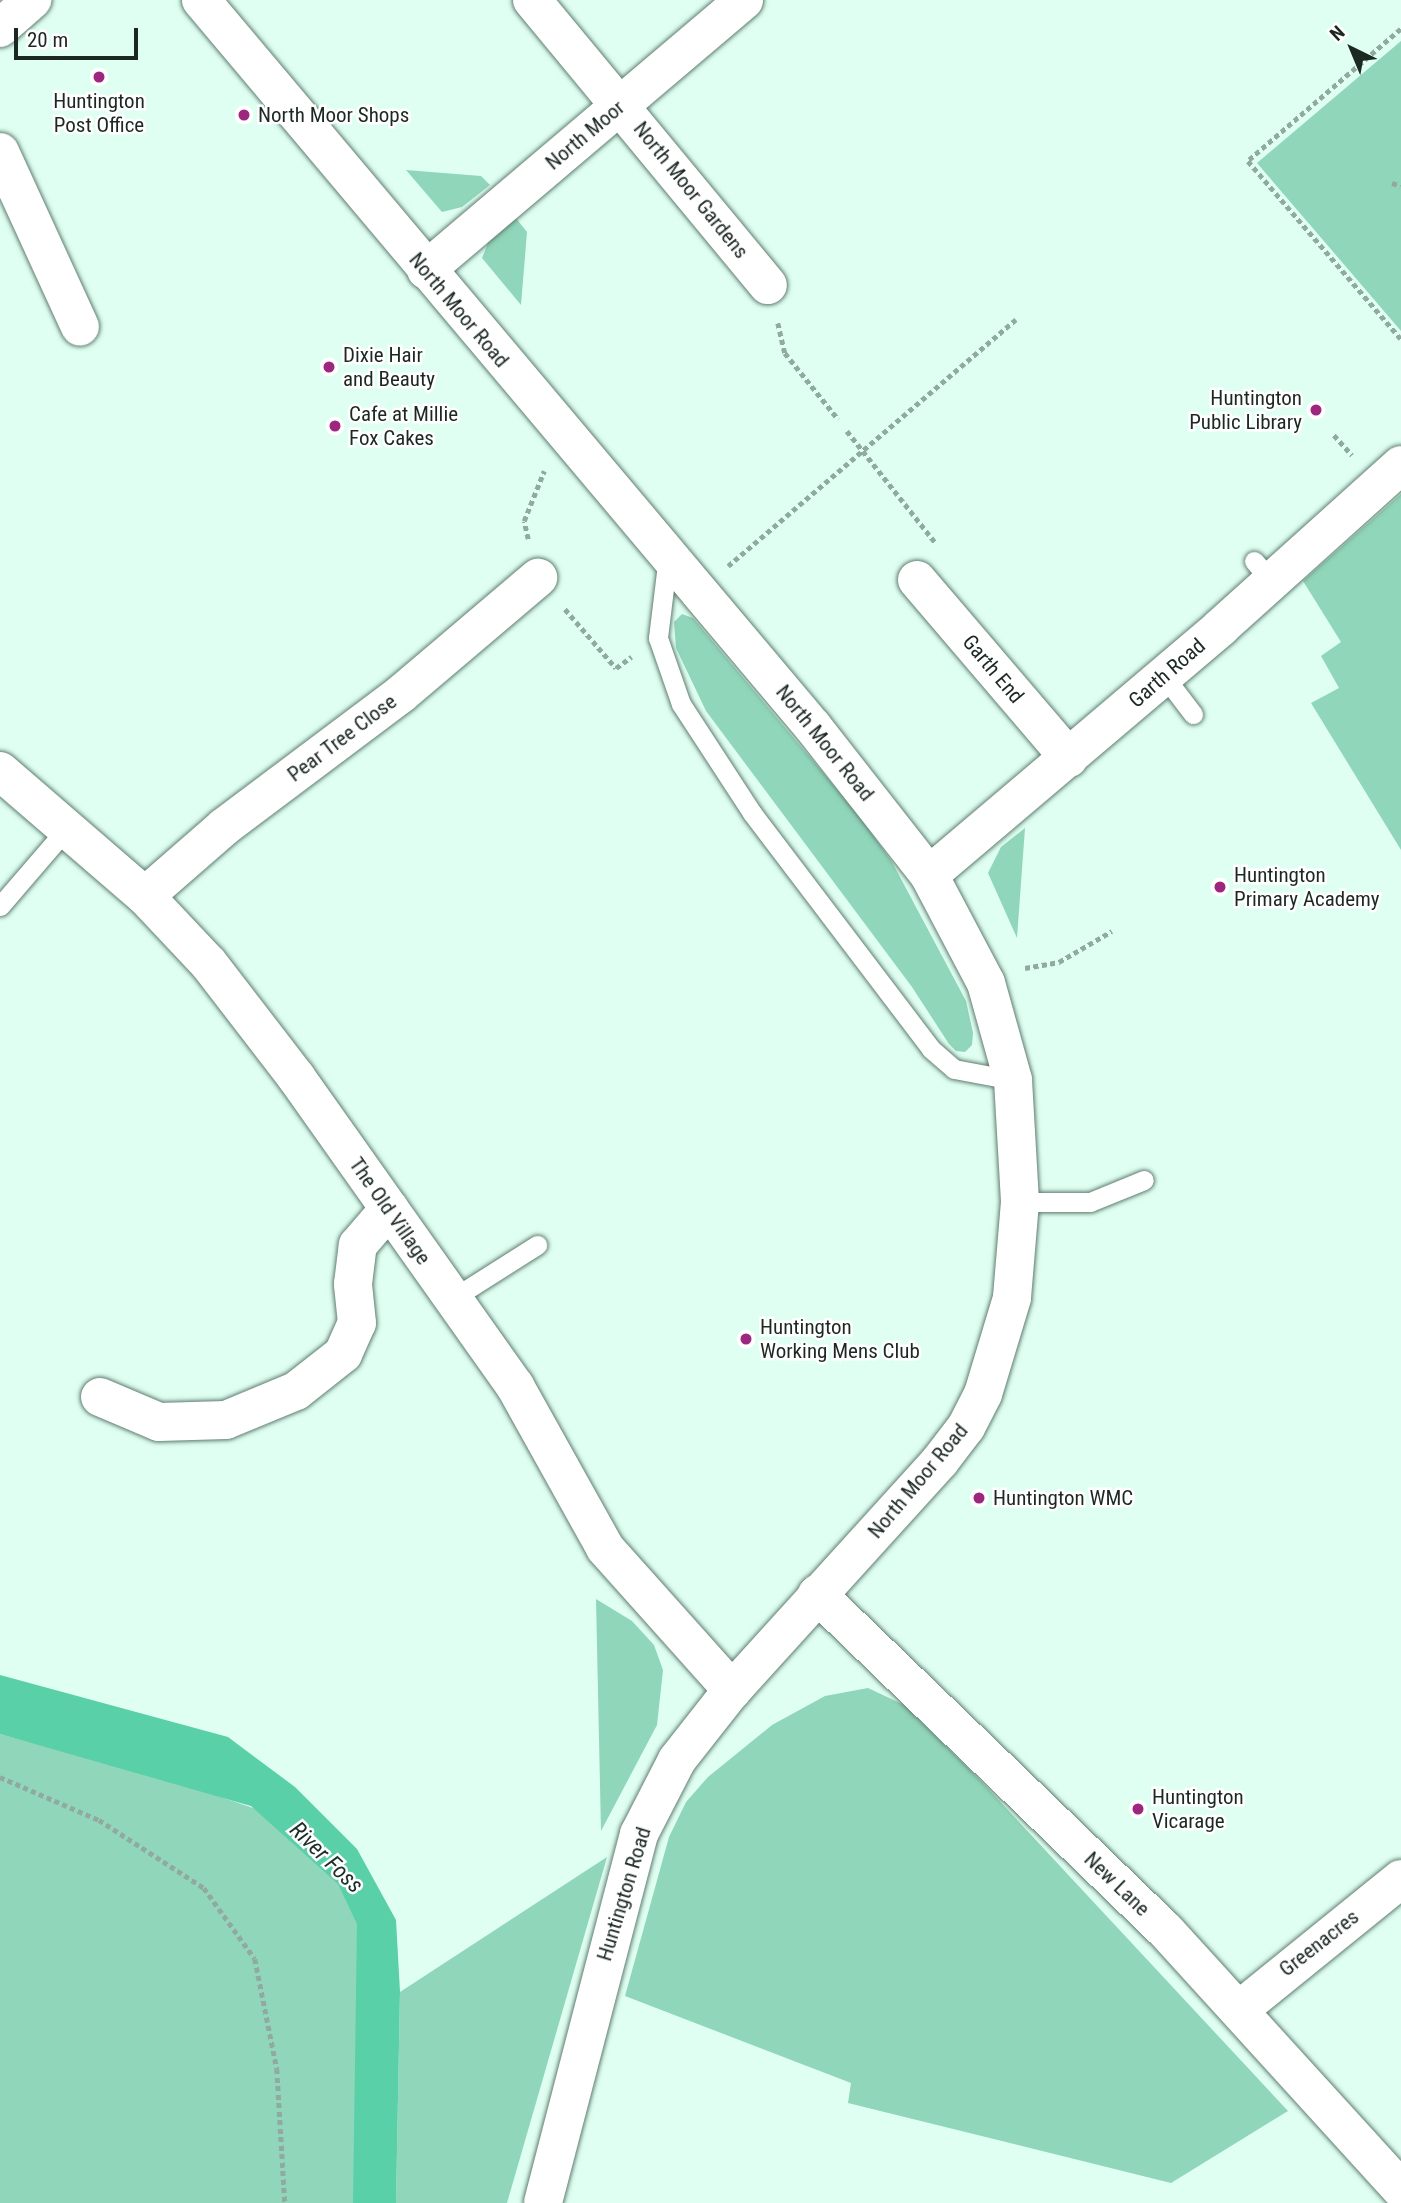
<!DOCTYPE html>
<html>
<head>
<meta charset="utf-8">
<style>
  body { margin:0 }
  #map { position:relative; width:1401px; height:2203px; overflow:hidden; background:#defff1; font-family:"Roboto Condensed",sans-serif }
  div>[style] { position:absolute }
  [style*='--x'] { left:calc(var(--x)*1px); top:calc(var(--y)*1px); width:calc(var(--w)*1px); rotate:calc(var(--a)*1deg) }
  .green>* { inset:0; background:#90d6ba }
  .water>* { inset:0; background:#59d0a7 }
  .path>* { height:4.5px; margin-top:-2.25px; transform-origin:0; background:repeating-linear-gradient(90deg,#91aa9f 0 5px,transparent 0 8.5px) }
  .roads { filter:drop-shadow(0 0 2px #607d71) drop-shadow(0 0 2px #607d71) }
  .service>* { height:19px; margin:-9.5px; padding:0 9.5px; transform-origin:9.5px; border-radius:9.5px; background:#fff }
  .minor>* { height:38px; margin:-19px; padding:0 19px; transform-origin:19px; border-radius:19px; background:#fff }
  .tertiary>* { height:38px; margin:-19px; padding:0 19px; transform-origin:19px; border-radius:19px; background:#fff }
  .dots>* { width:19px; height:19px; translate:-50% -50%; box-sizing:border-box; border:4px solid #fff; border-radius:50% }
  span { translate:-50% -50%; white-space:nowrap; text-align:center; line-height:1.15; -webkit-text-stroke:5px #fff; paint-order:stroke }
  .poi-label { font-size:21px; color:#1c2823 }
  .left { translate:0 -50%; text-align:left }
  .right { translate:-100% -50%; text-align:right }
  .street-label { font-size:21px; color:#1c2823 }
  .water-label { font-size:23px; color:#1a2e26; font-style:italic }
  .north { position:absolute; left:1317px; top:14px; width:70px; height:70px; -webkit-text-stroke:5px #fff; paint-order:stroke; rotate:317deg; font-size:19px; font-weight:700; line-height:28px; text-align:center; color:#1c2823 }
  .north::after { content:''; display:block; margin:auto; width:24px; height:32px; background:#1c2823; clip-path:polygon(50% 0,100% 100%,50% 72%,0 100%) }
  .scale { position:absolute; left:14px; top:28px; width:124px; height:32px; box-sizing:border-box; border:4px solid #1c2823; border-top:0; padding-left:9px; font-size:21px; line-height:24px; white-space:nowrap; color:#1c2823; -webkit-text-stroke:5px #fff; paint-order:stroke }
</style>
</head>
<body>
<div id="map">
  <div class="green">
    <i style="clip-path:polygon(1401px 41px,1401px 331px,1257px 163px)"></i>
    <i style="clip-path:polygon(406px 170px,481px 176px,490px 185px,462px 207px,442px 212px)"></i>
    <i style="clip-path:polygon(515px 217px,527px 232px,521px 305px,482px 258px,490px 238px)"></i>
    <i style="clip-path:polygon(1401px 494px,1401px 850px,1311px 703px,1339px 688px,1321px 656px,1341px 642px,1303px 581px)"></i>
    <i style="clip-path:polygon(682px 614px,693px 618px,861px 818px,892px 862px,966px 1001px,973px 1033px,972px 1045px,965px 1052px,956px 1051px,949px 1044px,912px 987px,706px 711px,676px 648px,674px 622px)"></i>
    <i style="clip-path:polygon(1025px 828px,1017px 938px,988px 873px,1001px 847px)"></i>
    <i style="clip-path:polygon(596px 1599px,632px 1621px,654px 1645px,663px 1670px,657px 1725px,601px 1831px)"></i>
    <i style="clip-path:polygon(868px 1688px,904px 1705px,980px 1780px,1288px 2111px,1171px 2183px,848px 2103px,851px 2083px,625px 1996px,669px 1837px,686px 1802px,708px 1777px,772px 1725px,825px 1696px)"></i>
    <i style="clip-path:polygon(0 1734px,180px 1783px,256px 1809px,334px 1876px,365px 1932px,355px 2203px,0 2203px)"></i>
    <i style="clip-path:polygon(607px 1857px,507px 2203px,396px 2203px,400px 1992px)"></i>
  </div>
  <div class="water">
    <i style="clip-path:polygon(0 1675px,228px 1737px,295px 1787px,357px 1849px,396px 1920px,400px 1992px,396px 2203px,353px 2203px,357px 1924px,338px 1884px,251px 1806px,0 1734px)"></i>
  </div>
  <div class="path">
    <i style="--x:1401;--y:29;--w:202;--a:139.2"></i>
    <i style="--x:1248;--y:161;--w:235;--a:49.3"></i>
    <i style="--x:1392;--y:183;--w:9;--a:18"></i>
    <i style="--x:778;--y:323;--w:31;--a:77"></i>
    <i style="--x:785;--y:353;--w:85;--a:51.2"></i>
    <i style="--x:847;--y:431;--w:142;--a:51.6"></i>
    <i style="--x:1334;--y:435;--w:27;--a:48"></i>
    <i style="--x:528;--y:539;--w:18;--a:-103"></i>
    <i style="--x:524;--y:521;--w:54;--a:-68.2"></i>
    <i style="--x:728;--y:566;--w:379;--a:-40.6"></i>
    <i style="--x:565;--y:609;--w:78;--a:49.2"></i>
    <i style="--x:616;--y:668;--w:19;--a:-36"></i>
    <i style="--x:1025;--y:968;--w:35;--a:-10"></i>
    <i style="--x:1059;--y:962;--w:61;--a:-30.3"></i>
    <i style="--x:0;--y:1777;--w:108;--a:23.5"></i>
    <i style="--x:99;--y:1820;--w:125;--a:32.9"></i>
    <i style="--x:204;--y:1888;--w:87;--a:54.3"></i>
    <i style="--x:255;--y:1959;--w:112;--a:78.7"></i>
    <i style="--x:277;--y:2069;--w:134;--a:86.6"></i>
  </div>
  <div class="roads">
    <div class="service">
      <i style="--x:668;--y:556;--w:83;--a:97"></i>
      <i style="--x:658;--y:638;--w:70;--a:70.8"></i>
      <i style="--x:681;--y:704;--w:130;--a:56.9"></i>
      <i style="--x:752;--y:813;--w:296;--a:52.8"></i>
      <i style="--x:931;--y:1049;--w:30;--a:41"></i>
      <i style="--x:954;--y:1069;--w:60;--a:10.6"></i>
      <i style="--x:1254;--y:561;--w:28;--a:49"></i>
      <i style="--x:1164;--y:676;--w:48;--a:52.7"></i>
      <i style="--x:0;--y:906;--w:104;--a:-49.3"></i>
      <i style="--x:1020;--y:1202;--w:70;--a:0"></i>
      <i style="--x:1090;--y:1202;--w:58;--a:-22.2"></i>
      <i style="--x:452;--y:1299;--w:101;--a:-32.4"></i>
    </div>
    <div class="minor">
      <i style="--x:532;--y:0;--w:370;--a:50.4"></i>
      <i style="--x:0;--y:28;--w:43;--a:-41.2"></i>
      <i style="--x:0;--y:152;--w:192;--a:65.4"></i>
      <i style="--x:426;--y:270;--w:417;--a:-40.3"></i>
      <i style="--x:917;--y:580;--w:234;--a:49.5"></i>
      <i style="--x:0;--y:771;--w:191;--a:40.8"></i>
      <i style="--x:145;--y:896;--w:93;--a:46.7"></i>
      <i style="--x:209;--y:964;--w:143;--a:52.4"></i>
      <i style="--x:296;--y:1077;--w:379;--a:54.7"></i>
      <i style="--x:515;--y:1386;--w:185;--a:60.9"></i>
      <i style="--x:605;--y:1548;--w:191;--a:48.2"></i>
      <i style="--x:929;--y:875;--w:383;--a:-40.3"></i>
      <i style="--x:1221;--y:627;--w:242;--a:-42"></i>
      <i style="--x:145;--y:896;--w:105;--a:-41.1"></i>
      <i style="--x:224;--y:827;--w:221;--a:-36.9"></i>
      <i style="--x:401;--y:694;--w:180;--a:-40.3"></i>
      <i style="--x:100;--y:1397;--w:64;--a:23"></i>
      <i style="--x:159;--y:1422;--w:67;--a:-1.7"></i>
      <i style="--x:226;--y:1420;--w:76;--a:-22.5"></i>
      <i style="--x:296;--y:1391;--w:60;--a:-38.2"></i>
      <i style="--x:343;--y:1354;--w:34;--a:-66"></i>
      <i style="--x:357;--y:1323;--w:39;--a:-96"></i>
      <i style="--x:353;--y:1284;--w:39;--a:-83"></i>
      <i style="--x:358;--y:1245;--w:48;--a:-49.3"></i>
      <i style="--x:1239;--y:2010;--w:208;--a:-39"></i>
    </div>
    <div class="tertiary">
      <i style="--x:201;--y:0;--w:950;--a:49.91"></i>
      <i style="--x:813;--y:727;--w:188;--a:51.9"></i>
      <i style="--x:929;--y:875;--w:122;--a:62.2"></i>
      <i style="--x:986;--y:983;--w:101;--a:74.4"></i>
      <i style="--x:1013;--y:1080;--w:122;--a:86.7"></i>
      <i style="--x:1020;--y:1202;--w:96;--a:94.8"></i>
      <i style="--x:1012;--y:1298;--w:100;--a:106.8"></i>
      <i style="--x:983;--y:1394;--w:37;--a:117"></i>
      <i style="--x:966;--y:1427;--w:43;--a:127.4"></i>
      <i style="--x:940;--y:1461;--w:309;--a:132.2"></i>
      <i style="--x:732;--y:1690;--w:89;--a:128.2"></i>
      <i style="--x:677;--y:1760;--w:83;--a:117.2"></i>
      <i style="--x:639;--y:1834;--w:381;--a:104.6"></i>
      <i style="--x:817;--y:1594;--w:485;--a:44"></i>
      <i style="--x:1166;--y:1931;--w:349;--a:47.7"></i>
    </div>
  </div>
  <div class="dots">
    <i style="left:99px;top:77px;background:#9d267f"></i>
    <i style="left:244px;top:115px;background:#9d267f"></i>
    <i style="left:329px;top:367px;background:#9d267f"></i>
    <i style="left:1316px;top:410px;background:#9d267f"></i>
    <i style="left:335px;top:426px;background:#9d267f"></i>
    <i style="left:1220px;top:887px;background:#9d267f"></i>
    <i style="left:746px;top:1339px;background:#9d267f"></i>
    <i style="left:979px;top:1498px;background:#9d267f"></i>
    <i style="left:1138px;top:1809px;background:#9d267f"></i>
  </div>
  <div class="poi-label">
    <span style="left:99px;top:113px">Huntington<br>Post Office</span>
    <span class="left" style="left:258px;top:115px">North Moor Shops</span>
    <span class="left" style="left:343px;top:367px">Dixie Hair<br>and Beauty</span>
    <span class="right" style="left:1302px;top:410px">Huntington<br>Public Library</span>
    <span class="left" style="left:349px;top:426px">Cafe at Millie<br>Fox Cakes</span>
    <span class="left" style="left:1234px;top:887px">Huntington<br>Primary Academy</span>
    <span class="left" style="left:760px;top:1339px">Huntington<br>Working Mens Club</span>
    <span class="left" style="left:993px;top:1498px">Huntington WMC</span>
    <span class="left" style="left:1152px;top:1809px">Huntington<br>Vicarage</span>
  </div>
  <div class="street-label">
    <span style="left:585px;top:135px;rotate:-40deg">North Moor</span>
    <span style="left:691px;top:190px;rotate:51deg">North Moor Gardens</span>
    <span style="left:459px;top:310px;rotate:50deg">North Moor Road</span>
    <span style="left:993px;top:669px;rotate:50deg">Garth End</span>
    <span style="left:1167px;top:673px;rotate:-41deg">Garth Road</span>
    <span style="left:342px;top:738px;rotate:-37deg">Pear Tree Close</span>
    <span style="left:825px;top:743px;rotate:51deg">North Moor Road</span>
    <span style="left:390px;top:1211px;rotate:55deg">The Old Village</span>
    <span style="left:918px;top:1481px;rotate:-50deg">North Moor Road</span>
    <span style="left:1117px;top:1884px;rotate:44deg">New Lane</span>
    <span style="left:624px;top:1894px;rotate:-73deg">Huntington Road</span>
    <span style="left:1319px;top:1943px;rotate:-38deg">Greenacres</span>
  </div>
  <div class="water-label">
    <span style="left:326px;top:1858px;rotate:44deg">River Foss</span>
  </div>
  <div class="north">N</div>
  <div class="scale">20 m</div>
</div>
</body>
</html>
